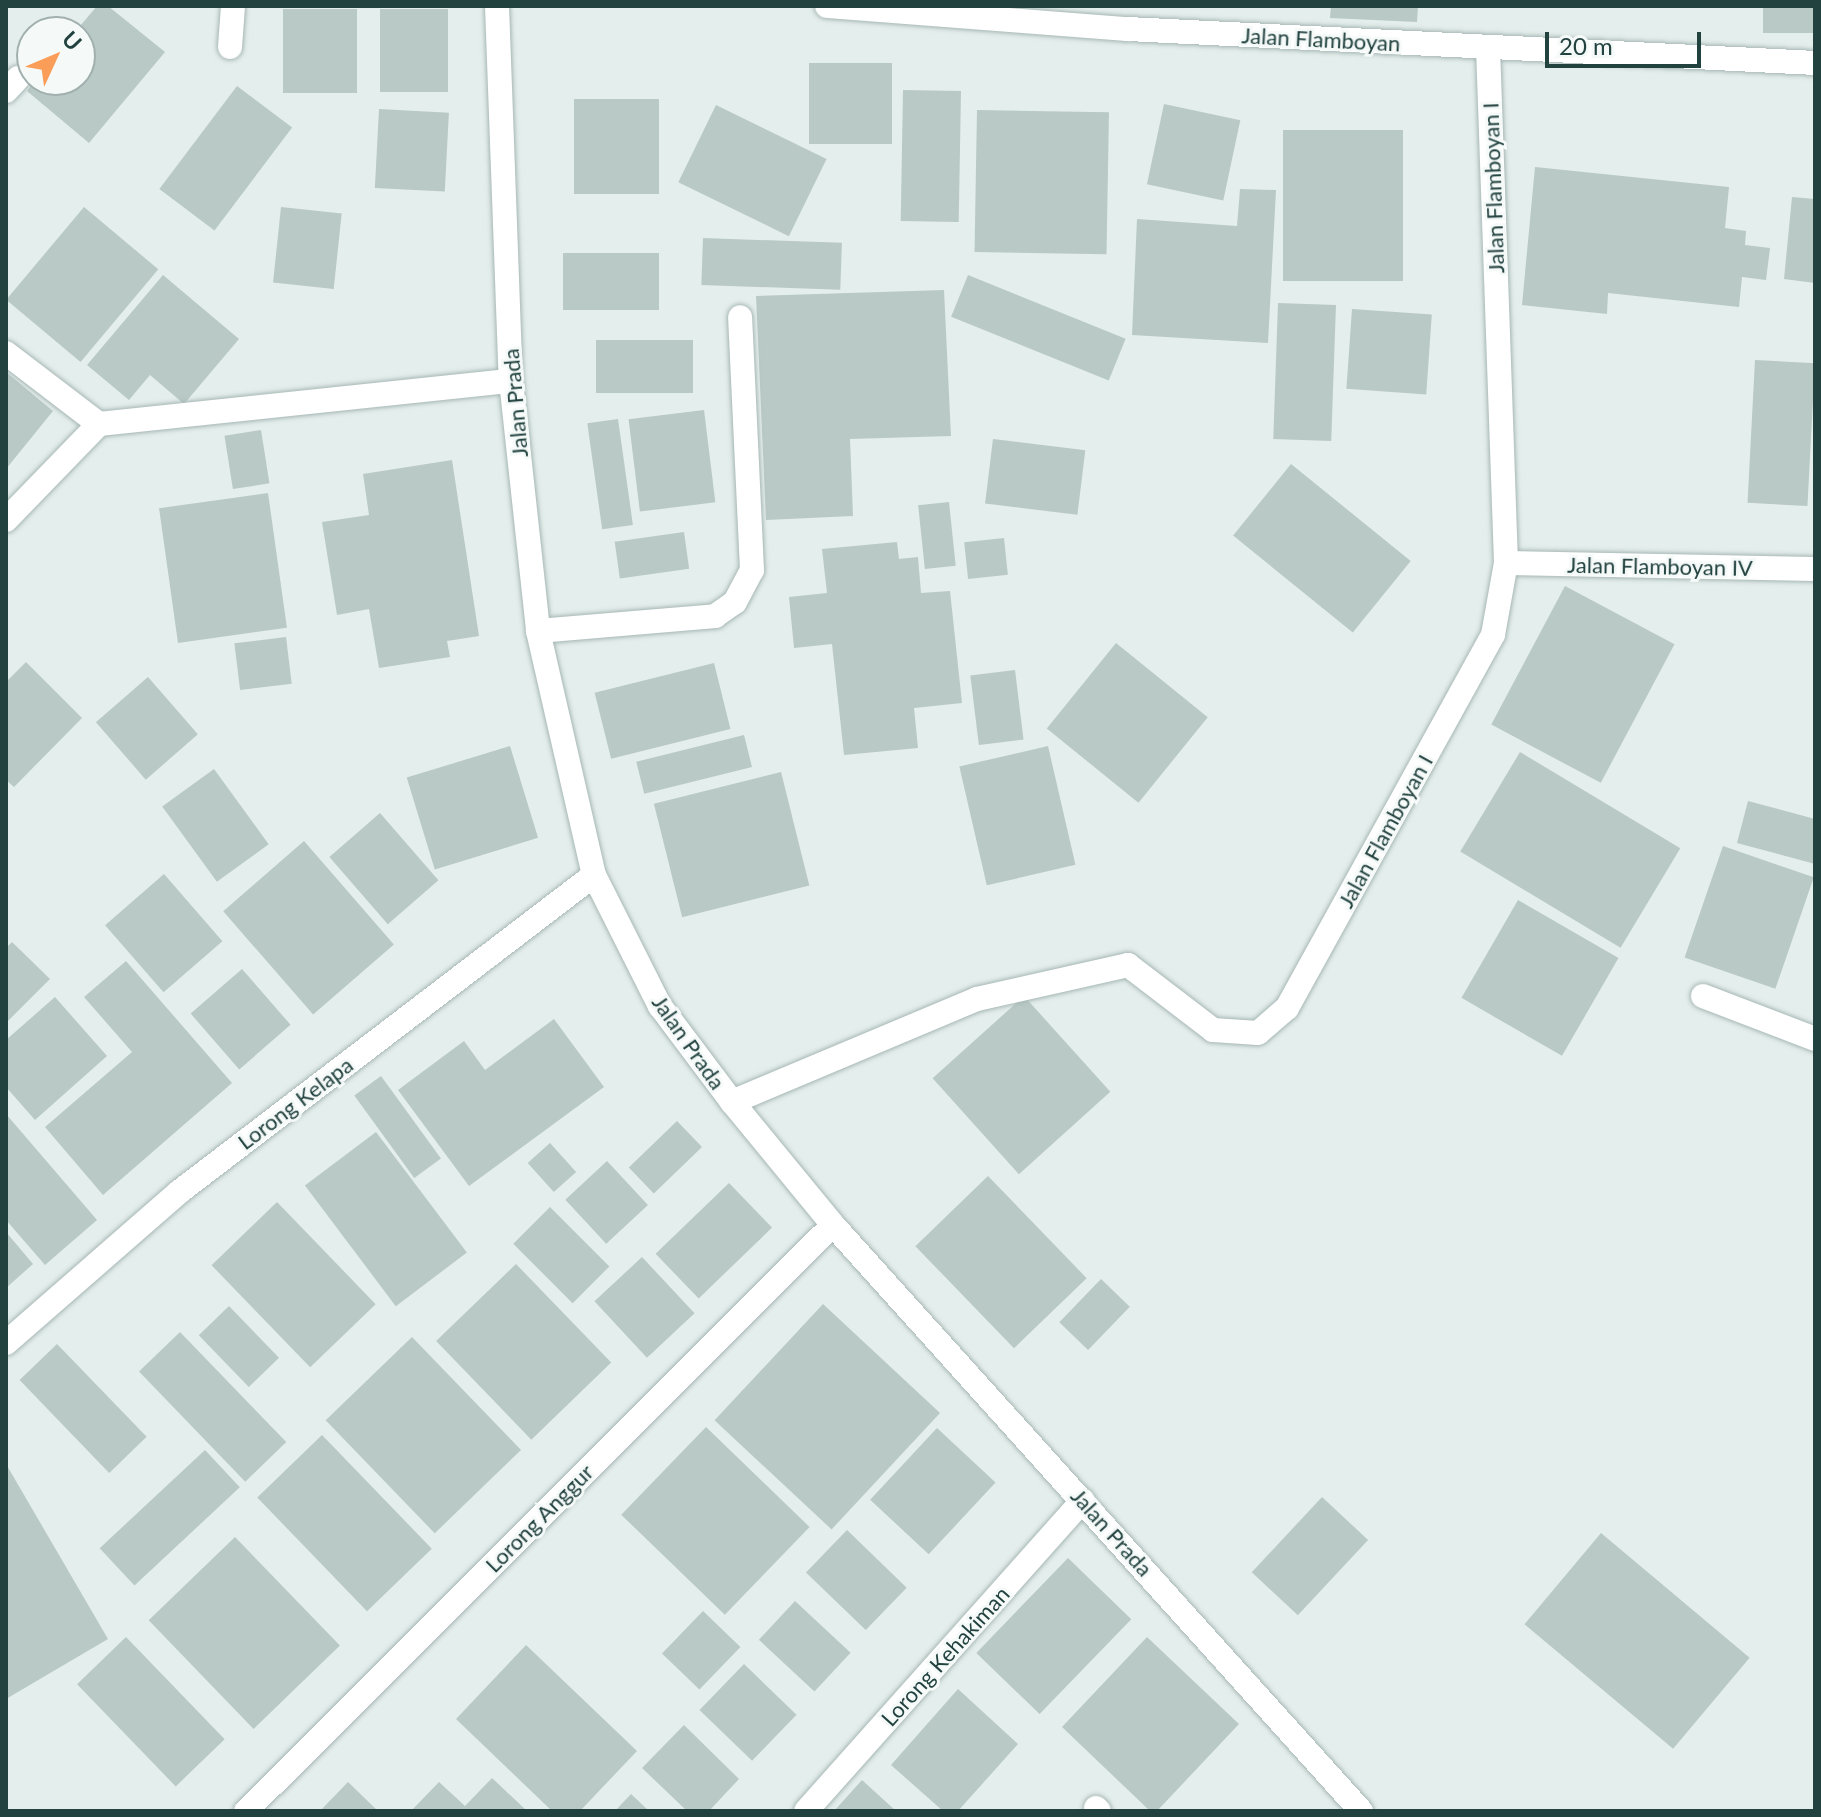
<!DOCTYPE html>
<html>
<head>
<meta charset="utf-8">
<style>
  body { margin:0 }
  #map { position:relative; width:1821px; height:1817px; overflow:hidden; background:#e4eeec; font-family:Lato,sans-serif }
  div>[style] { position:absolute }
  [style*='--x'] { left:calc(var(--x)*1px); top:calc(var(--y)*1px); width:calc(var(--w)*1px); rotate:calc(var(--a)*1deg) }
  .building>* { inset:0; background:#b9c9c5; transform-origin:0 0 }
  .roads { filter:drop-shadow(0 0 2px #a6b7b5) drop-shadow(0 0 2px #a6b7b5) }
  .minor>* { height:24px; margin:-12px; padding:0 12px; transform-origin:12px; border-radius:12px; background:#fff }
  .tertiary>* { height:24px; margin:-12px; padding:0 12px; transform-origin:12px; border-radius:12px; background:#fff }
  span { translate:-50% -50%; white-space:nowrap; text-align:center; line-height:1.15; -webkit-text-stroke:6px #f5faf9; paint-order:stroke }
  .street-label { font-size:22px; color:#22423f }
  .frame { position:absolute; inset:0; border:8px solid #22423f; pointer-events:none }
  .north { position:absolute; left:16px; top:16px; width:80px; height:80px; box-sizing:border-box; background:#f5faf9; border:2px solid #a1b0af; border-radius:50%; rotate:46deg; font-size:22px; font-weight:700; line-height:32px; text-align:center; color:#22423f }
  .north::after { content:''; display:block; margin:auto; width:28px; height:36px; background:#f99d58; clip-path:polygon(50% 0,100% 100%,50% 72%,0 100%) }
  .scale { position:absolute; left:1545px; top:32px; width:156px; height:36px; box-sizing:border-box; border:4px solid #22423f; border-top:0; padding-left:10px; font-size:24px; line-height:28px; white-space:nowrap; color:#22423f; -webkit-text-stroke:6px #f5faf9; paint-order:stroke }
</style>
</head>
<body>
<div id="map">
  <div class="building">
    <i style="clip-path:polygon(97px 6px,108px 6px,165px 52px,89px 143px,27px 91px,35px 80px,80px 80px,80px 32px,75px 32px)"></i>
    <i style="clip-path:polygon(1331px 6px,1418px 6px,1417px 22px,1330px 18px)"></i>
    <i style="left:1763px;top:6px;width:52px;height:27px"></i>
    <i style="left:283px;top:9px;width:74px;height:84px"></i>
    <i style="left:380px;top:9px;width:68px;height:83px"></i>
    <i style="left:809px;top:63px;width:83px;height:81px"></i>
    <i style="left:237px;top:86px;width:69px;height:129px;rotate:37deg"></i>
    <i style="left:903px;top:90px;width:58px;height:131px;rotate:1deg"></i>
    <i style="left:574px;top:99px;width:85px;height:95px"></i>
    <i style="left:1164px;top:104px;width:78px;height:82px;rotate:12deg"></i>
    <i style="left:716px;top:105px;width:123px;height:86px;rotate:26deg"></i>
    <i style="left:379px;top:109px;width:70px;height:79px;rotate:3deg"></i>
    <i style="left:977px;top:110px;width:132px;height:142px;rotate:1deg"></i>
    <i style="left:1283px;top:130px;width:120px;height:151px"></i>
    <i style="clip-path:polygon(1535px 167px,1729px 187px,1725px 228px,1746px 231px,1745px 245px,1770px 248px,1766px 280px,1742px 277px,1739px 307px,1608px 293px,1607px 314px,1522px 305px)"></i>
    <i style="clip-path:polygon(1240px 189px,1276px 190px,1268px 343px,1132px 335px,1137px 219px,1237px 226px)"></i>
    <i style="clip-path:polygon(1792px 197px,1815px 199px,1815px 283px,1784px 279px)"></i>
    <i style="left:84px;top:207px;width:97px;height:121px;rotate:40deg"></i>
    <i style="left:281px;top:207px;width:61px;height:76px;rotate:6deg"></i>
    <i style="left:703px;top:238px;width:139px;height:47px;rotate:2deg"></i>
    <i style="left:563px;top:253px;width:96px;height:57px"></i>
    <i style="clip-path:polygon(163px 275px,239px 339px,184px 404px,150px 375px,129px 400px,87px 365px)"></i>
    <i style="left:968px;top:275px;width:170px;height:45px;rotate:22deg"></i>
    <i style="clip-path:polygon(944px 290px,951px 436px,850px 439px,853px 516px,766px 520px,756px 296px)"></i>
    <i style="left:1278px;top:303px;width:58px;height:136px;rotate:2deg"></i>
    <i style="left:1352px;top:309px;width:80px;height:80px;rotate:4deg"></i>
    <i style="left:596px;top:340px;width:97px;height:53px"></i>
    <i style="left:1755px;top:360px;width:60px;height:143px;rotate:3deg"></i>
    <i style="clip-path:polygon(6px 372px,53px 411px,6px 469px)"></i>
    <i style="left:704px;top:410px;width:93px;height:76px;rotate:83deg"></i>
    <i style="left:618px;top:419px;width:107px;height:31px;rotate:82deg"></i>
    <i style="left:261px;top:430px;width:54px;height:37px;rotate:81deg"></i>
    <i style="left:993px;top:439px;width:93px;height:65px;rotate:7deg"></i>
    <i style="clip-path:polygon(452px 460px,479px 636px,447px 641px,450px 657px,379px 668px,369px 609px,337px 615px,322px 522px,369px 515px,363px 474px)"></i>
    <i style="left:1291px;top:464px;width:154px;height:92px;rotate:39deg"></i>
    <i style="left:268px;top:493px;width:136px;height:110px;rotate:82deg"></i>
    <i style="left:949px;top:502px;width:64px;height:31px;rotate:84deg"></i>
    <i style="left:684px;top:532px;width:37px;height:70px;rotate:82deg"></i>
    <i style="left:1004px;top:538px;width:37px;height:40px;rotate:84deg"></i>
    <i style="clip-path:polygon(897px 542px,899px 559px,918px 557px,921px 593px,950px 591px,962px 703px,914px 708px,918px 748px,844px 755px,832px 644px,794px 648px,789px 597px,827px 593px,822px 549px)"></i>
    <i style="left:1565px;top:586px;width:124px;height:157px;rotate:28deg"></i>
    <i style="left:286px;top:637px;width:47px;height:52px;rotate:83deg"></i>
    <i style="left:1116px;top:643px;width:118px;height:110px;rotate:39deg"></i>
    <i style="clip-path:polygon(26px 662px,82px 718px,14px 787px,6px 780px,6px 682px)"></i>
    <i style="left:714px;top:663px;width:68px;height:123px;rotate:76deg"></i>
    <i style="left:1015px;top:670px;width:70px;height:45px;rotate:83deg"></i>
    <i style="left:148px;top:677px;width:76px;height:69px;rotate:49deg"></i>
    <i style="left:744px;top:735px;width:33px;height:111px;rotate:76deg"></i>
    <i style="left:510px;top:746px;width:96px;height:108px;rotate:73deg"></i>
    <i style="left:1048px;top:746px;width:122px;height:91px;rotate:77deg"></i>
    <i style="left:1520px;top:752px;width:187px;height:116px;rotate:31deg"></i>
    <i style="left:214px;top:769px;width:93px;height:64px;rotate:54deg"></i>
    <i style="left:781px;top:772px;width:117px;height:131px;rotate:76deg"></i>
    <i style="clip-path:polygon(1748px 801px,1815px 819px,1815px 864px,1737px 843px)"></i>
    <i style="left:380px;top:813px;width:89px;height:67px;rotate:49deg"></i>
    <i style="left:304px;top:841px;width:137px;height:107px;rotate:49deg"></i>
    <i style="left:1723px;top:846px;width:96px;height:118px;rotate:19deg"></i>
    <i style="left:164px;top:874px;width:89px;height:78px;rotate:49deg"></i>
    <i style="left:1518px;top:900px;width:116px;height:113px;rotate:30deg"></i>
    <i style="clip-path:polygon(12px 942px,50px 979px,6px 1023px,6px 948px)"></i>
    <i style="clip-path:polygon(126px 961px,232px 1083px,103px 1195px,45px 1127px,132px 1052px,84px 997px)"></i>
    <i style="left:242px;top:969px;width:74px;height:68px;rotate:49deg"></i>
    <i style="left:1024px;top:996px;width:129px;height:123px;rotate:48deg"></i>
    <i style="clip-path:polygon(55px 997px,107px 1056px,35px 1120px,6px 1087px,6px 1040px)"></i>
    <i style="clip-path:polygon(554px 1019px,604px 1087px,469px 1186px,398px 1090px,464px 1041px,485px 1070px)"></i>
    <i style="left:381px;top:1076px;width:102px;height:33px;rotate:54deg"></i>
    <i style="clip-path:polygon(6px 1114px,97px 1220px,45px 1265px,6px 1220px)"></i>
    <i style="left:677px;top:1121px;width:36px;height:67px;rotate:46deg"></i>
    <i style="left:376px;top:1132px;width:151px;height:89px;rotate:53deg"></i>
    <i style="left:550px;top:1143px;width:39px;height:30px;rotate:48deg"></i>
    <i style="left:607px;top:1161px;width:60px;height:57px;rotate:47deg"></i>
    <i style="left:988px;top:1176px;width:142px;height:101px;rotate:46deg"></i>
    <i style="left:729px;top:1183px;width:62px;height:102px;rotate:46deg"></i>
    <i style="left:277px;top:1202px;width:142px;height:91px;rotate:46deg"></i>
    <i style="left:550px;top:1207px;width:84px;height:52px;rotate:45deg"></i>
    <i style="clip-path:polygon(6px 1232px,33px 1264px,6px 1288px)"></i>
    <i style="left:642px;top:1257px;width:77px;height:65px;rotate:47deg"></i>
    <i style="left:516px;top:1264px;width:137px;height:111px;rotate:46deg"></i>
    <i style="left:1101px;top:1279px;width:40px;height:60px;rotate:44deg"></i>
    <i style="left:823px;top:1304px;width:160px;height:159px;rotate:43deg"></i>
    <i style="left:229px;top:1306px;width:72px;height:42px;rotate:46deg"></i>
    <i style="left:180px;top:1332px;width:153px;height:57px;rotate:46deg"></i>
    <i style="left:412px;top:1337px;width:157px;height:120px;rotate:46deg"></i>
    <i style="left:57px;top:1344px;width:129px;height:52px;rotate:46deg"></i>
    <i style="left:706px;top:1427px;width:144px;height:122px;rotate:44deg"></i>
    <i style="left:937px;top:1428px;width:80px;height:98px;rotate:43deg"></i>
    <i style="left:322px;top:1435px;width:158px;height:90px;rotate:46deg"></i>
    <i style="left:205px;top:1450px;width:51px;height:144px;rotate:47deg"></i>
    <i style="clip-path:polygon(6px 1464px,108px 1639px,6px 1699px)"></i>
    <i style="left:1322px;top:1497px;width:63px;height:103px;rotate:43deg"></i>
    <i style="left:847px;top:1530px;width:83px;height:59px;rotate:44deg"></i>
    <i style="left:1601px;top:1533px;width:194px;height:119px;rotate:40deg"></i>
    <i style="left:235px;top:1537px;width:151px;height:120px;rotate:46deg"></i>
    <i style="left:1068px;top:1558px;width:88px;height:132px;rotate:44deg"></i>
    <i style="left:795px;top:1601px;width:76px;height:53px;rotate:43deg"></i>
    <i style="left:703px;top:1611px;width:52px;height:59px;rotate:44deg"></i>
    <i style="left:126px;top:1637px;width:142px;height:68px;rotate:46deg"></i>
    <i style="clip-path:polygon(1147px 1637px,1239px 1724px,1157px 1811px,1150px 1811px,1062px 1727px)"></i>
    <i style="clip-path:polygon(526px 1645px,637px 1751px,580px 1811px,552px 1811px,456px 1719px)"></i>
    <i style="left:744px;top:1664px;width:73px;height:64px;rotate:44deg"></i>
    <i style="clip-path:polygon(958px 1689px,1018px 1744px,958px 1811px,943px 1811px,891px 1765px)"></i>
    <i style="clip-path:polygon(684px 1725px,739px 1779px,709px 1811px,687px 1811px,642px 1768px)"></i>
    <i style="clip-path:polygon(492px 1778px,527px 1811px,411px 1811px,439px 1782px,465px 1806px)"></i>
    <i style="clip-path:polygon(862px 1780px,896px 1811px,834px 1811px)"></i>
    <i style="clip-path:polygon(348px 1782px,378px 1811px,320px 1811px)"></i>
    <i style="clip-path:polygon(631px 1794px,649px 1811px,615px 1811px)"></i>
  </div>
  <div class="roads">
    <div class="minor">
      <i style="--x:827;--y:6;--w:302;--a:4.4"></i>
      <i style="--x:1128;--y:29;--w:688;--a:2.83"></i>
      <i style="--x:230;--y:47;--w:41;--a:-85.8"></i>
      <i style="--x:6;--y:91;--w:18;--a:-47"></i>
      <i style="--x:6;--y:353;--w:117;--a:37.4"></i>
      <i style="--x:99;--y:424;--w:414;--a:-6"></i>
      <i style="--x:6;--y:520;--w:134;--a:-45.9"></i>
      <i style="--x:1506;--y:563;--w:309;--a:1.1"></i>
      <i style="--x:538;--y:631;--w:178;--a:-4.8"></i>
      <i style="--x:715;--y:616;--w:24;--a:-35"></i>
      <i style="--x:735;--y:602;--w:36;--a:-62"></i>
      <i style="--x:752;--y:570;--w:253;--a:-92.7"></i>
      <i style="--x:1703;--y:996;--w:120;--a:21"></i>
      <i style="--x:732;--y:1102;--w:266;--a:-22.8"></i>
      <i style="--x:977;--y:999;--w:155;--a:-12.7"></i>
      <i style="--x:1128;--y:965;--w:107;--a:37.4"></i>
      <i style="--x:1213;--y:1030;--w:45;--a:3.8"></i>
      <i style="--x:1258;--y:1033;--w:38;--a:-41"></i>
      <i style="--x:1287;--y:1008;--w:426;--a:-61.1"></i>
      <i style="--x:1493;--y:635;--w:73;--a:-79.8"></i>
      <i style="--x:1506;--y:563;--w:516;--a:-92"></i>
      <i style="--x:6;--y:1343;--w:230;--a:-41.1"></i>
      <i style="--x:179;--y:1192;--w:522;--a:-37.37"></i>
      <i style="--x:1096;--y:1808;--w:4;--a:45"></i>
      <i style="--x:246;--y:1811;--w:829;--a:-44.95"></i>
      <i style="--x:806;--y:1811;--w:416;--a:-48.3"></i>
    </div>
    <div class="tertiary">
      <i style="--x:497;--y:6;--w:375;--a:87.9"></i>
      <i style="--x:511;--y:381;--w:251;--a:83.8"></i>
      <i style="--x:538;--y:631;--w:250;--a:77.1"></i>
      <i style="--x:594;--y:875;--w:147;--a:63.3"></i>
      <i style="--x:660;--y:1006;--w:120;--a:53.1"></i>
      <i style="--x:732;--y:1102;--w:159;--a:50.6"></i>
      <i style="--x:833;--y:1225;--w:789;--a:47.98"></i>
    </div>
  </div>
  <div class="street-label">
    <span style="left:1321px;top:39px;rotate:3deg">Jalan Flamboyan</span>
    <span style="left:1493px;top:188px;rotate:-92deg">Jalan Flamboyan I</span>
    <span style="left:515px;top:403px;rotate:-95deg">Jalan Prada</span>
    <span style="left:1660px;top:566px;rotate:1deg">Jalan Flamboyan IV</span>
    <span style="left:1385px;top:831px;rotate:-61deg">Jalan Flamboyan I</span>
    <span style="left:689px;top:1042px;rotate:55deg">Jalan Prada</span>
    <span style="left:295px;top:1103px;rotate:-37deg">Lorong Kelapa</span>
    <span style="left:539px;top:1518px;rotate:-45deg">Lorong Anggur</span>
    <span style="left:1112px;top:1532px;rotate:48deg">Jalan Prada</span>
    <span style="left:945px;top:1656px;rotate:-48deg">Lorong Kehakiman</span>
  </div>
  <div class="frame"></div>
  <div class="north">U</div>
  <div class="scale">20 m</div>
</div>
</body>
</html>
